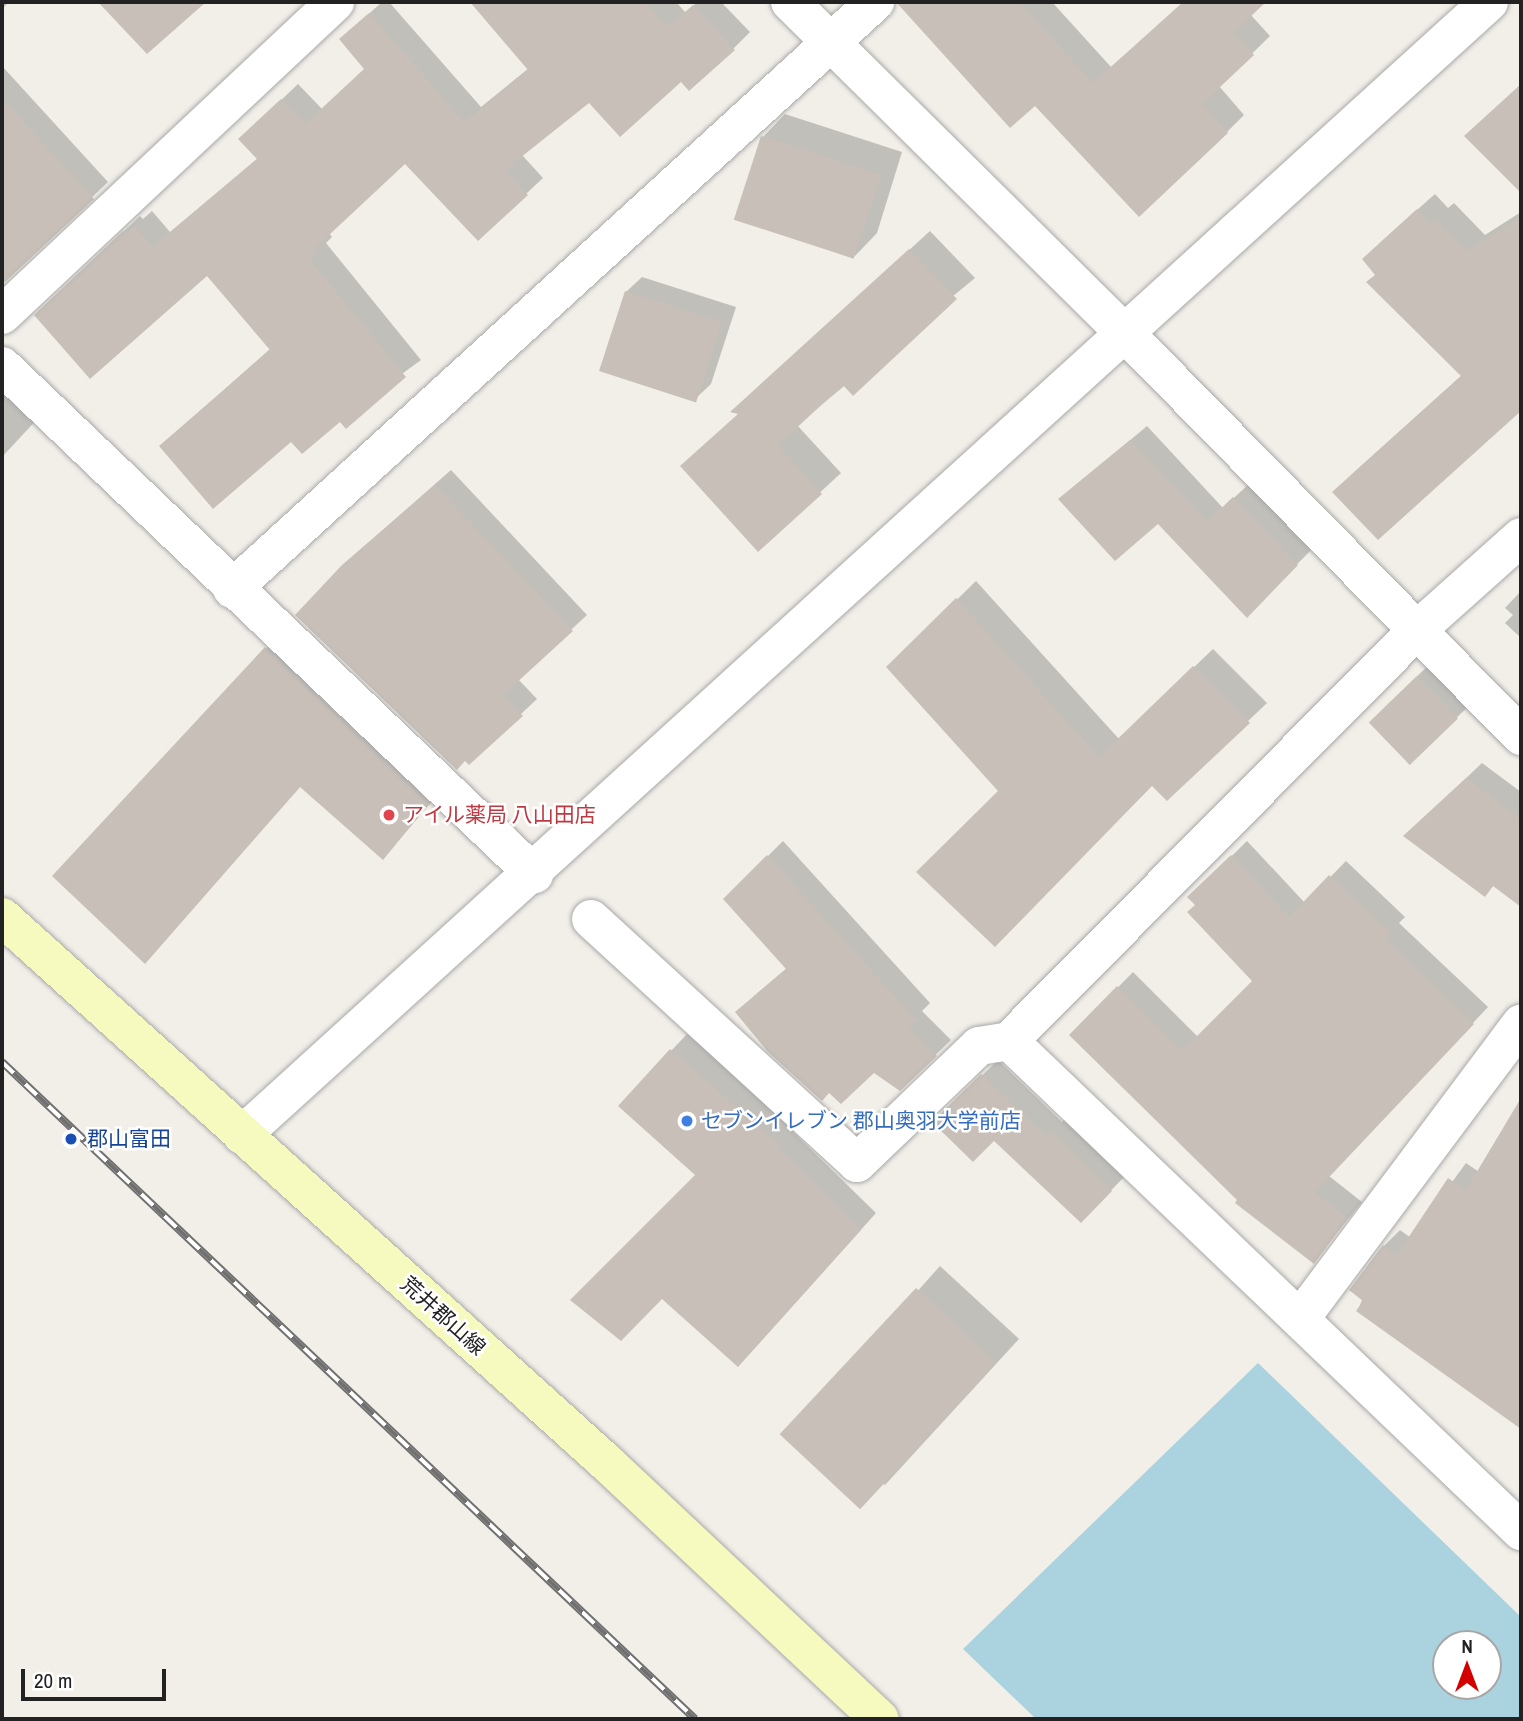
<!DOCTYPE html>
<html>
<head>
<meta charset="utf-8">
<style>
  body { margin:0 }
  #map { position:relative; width:1523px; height:1721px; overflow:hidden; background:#f2efe9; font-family:"Archivo Narrow","Noto Sans JP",sans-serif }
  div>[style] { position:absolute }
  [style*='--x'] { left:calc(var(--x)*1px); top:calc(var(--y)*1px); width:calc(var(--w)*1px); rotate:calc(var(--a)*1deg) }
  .water>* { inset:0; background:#aad3df }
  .shadow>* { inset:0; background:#0003 }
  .building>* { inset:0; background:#c7bfb8; transform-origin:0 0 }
  .roads { filter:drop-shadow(0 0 2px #a9a9a9) drop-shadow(0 0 2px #a9a9a9) }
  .minor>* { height:38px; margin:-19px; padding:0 19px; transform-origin:19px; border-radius:19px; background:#fff }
  .tertiary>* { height:38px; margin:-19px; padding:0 19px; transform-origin:19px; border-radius:19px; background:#fff }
  .secondary>* { height:38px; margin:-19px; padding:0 19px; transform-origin:19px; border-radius:19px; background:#f7fabf }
  .rail>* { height:8px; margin-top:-4px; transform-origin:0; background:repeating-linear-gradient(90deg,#fff 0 16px,#707070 0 32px); box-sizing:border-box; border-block:2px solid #707070 }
  .dots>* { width:19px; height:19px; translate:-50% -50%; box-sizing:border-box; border:4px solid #fff; border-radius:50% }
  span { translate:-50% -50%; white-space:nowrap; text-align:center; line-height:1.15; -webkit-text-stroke:5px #fff; paint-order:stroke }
  .health-label { font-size:21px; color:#be3a42 }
  .left { translate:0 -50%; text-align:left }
  .shop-label { font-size:21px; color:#366cbe }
  .transit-label { font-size:21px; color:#164399 }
  .street-label { font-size:21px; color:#222 }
  .frame { position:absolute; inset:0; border:4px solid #222; pointer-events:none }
  .north { position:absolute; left:1432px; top:1630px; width:70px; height:70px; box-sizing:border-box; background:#fff; border:2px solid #a7a7a7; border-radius:50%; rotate:0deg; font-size:19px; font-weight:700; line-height:28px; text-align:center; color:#222 }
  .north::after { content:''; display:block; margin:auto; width:24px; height:32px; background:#d40000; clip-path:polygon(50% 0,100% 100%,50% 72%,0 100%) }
  .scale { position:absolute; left:21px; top:1669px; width:145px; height:32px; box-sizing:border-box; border:4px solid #222; border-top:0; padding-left:9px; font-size:21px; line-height:24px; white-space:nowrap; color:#222; -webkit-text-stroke:5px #fff; paint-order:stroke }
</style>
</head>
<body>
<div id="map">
  <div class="water">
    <i style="clip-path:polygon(evenodd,1258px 1363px,1521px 1617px,1521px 1719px,1036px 1719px,963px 1649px,1258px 1363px,1446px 1644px,1488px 1644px,1488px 1686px,1446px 1686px,1446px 1644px)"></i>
  </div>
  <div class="shadow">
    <i style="clip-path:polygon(2px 2px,9px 2px,2px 9px)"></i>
    <i style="clip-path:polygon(382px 2px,389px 2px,481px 107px,529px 68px,472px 2px,676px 2px,686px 13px,697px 2px,721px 2px,750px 32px,734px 48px,681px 80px,589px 101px,522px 155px,543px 178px,478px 239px,405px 161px,329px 233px,332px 237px,326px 243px,421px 360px,340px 419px,292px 439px,161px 446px,271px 348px,207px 273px,52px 299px,140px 216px,143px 219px,152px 211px,170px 232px,258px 158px,257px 123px,298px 84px,322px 109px,366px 68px,341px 39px)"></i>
    <i style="clip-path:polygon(914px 2px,1052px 2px,1111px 67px,1185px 2px,1263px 2px,1250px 14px,1270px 36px,1219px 86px,1244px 115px,1227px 132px,1035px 103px,905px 10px)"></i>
    <i style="clip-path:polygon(2px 66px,108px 182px,5px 280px,2px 276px)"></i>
    <i style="clip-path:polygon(1521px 85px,1521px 191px,1466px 136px)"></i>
    <i style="clip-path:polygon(785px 114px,902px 152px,877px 233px,855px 256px,763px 137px)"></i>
    <i style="clip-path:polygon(1435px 194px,1448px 208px,1454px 203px,1485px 235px,1521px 212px,1521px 408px,1379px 537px,1351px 475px,1462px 375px,1377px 274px,1381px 242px)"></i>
    <i style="clip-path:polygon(930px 231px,975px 278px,797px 425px,841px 473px,759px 549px,739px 413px,733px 411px)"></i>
    <i style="clip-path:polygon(642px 277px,736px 307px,711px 384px,695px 399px,626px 292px)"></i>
    <i style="clip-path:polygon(2px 380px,42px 414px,2px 457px)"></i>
    <i style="clip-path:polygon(1147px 426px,1223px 508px,1250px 483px,1313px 548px,1247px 615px,1158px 522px,1060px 499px)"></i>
    <i style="clip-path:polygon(451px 470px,587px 615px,518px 679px,537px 699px,469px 763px,360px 550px)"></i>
    <i style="clip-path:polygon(976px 581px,1119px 739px,1213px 649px,1267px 703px,1167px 798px,1152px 783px,1001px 790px,888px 667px)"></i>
    <i style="clip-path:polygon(1521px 591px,1521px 638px,1505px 623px,1513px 615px,1505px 608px)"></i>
    <i style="clip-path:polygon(288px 627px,450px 781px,383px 858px,301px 786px,145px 961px,266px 649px)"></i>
    <i style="clip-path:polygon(1433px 661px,1473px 702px,1409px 763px,1385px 707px)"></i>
    <i style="clip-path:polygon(1482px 763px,1521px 792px,1521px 896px,1516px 901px,1494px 885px,1485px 895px,1421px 821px)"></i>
    <i style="clip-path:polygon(783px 841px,930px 1003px,922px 1011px,951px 1040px,900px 1089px,753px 997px,787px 968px,725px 899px)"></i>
    <i style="clip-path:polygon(1247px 841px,1305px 903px,1346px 861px,1405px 917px,1399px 923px,1488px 1007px,1329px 1176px,1362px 1202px,1314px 1261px,1240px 1199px,1071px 1035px,1133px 972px,1198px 1037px,1255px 981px,1190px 897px)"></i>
    <i style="clip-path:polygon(687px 1034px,796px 1129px,793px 1132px,876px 1213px,754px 1349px,698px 1175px,620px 1105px)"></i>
    <i style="clip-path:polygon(998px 1060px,1062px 1122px,1067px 1117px,1126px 1175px,1081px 1221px,995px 1139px,934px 1122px)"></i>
    <i style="clip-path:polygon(1521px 1105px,1521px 1428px,1358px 1310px,1384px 1246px,1400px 1230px,1411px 1238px,1466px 1163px,1479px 1172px)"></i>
    <i style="clip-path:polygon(940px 1266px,1019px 1339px,885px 1485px,786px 1438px)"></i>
  </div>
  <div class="building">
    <i style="clip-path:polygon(98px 2px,206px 2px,147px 54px)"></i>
    <i style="clip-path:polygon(470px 2px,645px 2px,668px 27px,693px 5px,735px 50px,689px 91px,681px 82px,620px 137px,589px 103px,505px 170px,528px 195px,478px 241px,405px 164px,313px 250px,317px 254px,310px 260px,406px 377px,346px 429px,340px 422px,302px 454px,291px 442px,213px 509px,159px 446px,270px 350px,207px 276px,90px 379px,34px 315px,123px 231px,126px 234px,135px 226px,153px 247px,257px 159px,238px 139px,281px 99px,305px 124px,364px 69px,339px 39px,369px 13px,464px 122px,528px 70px)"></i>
    <i style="clip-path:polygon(896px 2px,1019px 2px,1093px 83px,1183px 2px,1266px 2px,1234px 32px,1254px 55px,1202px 104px,1228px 133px,1139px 217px,1035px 106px,1010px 128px)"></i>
    <i style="clip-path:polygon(1521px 84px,1521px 193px,1464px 136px)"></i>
    <i style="clip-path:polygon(2px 98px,94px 199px,5px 282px,2px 279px)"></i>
    <i style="left:761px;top:136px;width:126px;height:88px;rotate:18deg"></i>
    <i style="clip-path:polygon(1417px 209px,1430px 224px,1435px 219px,1467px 251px,1521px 217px,1521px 411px,1378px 540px,1332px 492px,1461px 376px,1366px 282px,1375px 275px,1362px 259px)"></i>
    <i style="clip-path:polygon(909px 249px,957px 299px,853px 396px,843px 385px,778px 445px,822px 494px,758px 552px,680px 466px,738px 414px,730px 412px)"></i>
    <i style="left:625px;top:291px;width:102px;height:84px;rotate:18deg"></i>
    <i style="clip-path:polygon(1130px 440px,1207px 522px,1233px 497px,1298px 565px,1247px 618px,1158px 524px,1115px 561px,1058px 499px)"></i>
    <i style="clip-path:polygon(435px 485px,573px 631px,503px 695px,523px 716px,469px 765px,465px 761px,457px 770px,295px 615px,342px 565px)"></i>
    <i style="clip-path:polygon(956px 598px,1099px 757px,1193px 666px,1250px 723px,1167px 801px,1152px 786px,995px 947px,916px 872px,998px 791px,886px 667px)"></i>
    <i style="clip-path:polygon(265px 647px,429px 804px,383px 860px,300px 787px,145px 964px,52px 876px)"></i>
    <i style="left:1417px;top:676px;width:59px;height:67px;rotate:46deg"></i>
    <i style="clip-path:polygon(1466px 778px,1521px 819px,1521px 907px,1493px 886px,1485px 897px,1403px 836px)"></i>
    <i style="clip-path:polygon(767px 855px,916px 1020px,908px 1028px,937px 1056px,900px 1091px,874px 1073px,841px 1104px,829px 1093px,822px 1101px,768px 1052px,735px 1012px,786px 969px,723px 899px)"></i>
    <i style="clip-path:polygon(1231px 855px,1289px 917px,1329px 875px,1391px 933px,1385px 939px,1474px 1024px,1315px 1192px,1348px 1218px,1314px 1264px,1235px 1203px,1237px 1200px,1069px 1035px,1117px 986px,1182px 1051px,1252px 981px,1187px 912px,1195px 905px,1187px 897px)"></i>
    <i style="clip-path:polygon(670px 1049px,781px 1146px,779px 1149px,861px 1230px,738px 1367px,662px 1299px,621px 1341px,570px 1300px,695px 1175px,618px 1106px)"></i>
    <i style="clip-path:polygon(981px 1074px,1046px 1136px,1051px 1131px,1112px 1191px,1081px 1223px,994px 1141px,973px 1162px,932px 1122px)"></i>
    <i style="clip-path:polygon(1521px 1098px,1521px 1429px,1356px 1311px,1363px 1301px,1349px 1290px,1383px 1245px,1396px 1256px,1448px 1178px,1466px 1190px)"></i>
    <i style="left:916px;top:1288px;width:110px;height:200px;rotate:43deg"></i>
  </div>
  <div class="roads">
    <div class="minor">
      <i style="--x:2;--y:315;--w:457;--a:-43.2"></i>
      <i style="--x:1123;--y:331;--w:568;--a:45.5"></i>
      <i style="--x:2;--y:366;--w:736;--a:43.68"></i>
      <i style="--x:232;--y:589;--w:871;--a:-42.39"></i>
      <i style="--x:591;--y:919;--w:361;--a:42.5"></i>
      <i style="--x:857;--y:1163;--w:169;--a:-43.8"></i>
      <i style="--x:979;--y:1046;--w:30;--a:-9"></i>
      <i style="--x:1009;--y:1041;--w:578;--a:-45.21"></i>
      <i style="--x:1416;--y:631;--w:141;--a:-41.8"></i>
      <i style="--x:1009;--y:1041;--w:709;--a:43.74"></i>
      <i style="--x:1300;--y:1319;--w:369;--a:-53.2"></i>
    </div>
    <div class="tertiary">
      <i style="--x:790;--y:2;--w:468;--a:44.7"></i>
      <i style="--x:242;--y:1135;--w:1685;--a:-42.26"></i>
    </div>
    <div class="secondary">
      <i style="--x:2;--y:917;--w:815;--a:42.07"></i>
      <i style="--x:607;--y:1463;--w:374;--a:43.2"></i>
    </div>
  </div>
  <div class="rail">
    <i style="--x:2;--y:1062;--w:955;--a:43.47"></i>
  </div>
  <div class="dots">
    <i style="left:389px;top:815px;background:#e0444e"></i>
    <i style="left:687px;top:1121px;background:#3f7fe0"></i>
    <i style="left:71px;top:1139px;background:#1a4fb4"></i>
  </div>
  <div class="health-label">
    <span class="left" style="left:403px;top:815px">アイル薬局 八山田店</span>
  </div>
  <div class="shop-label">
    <span class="left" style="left:701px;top:1121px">セブンイレブン 郡山奥羽大学前店</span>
  </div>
  <div class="transit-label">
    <span class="left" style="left:87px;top:1139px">郡山富田</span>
  </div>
  <div class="street-label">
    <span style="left:443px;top:1316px;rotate:42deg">荒井郡山線</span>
  </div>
  <div class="frame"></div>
  <div class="north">N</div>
  <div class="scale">20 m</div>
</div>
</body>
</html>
